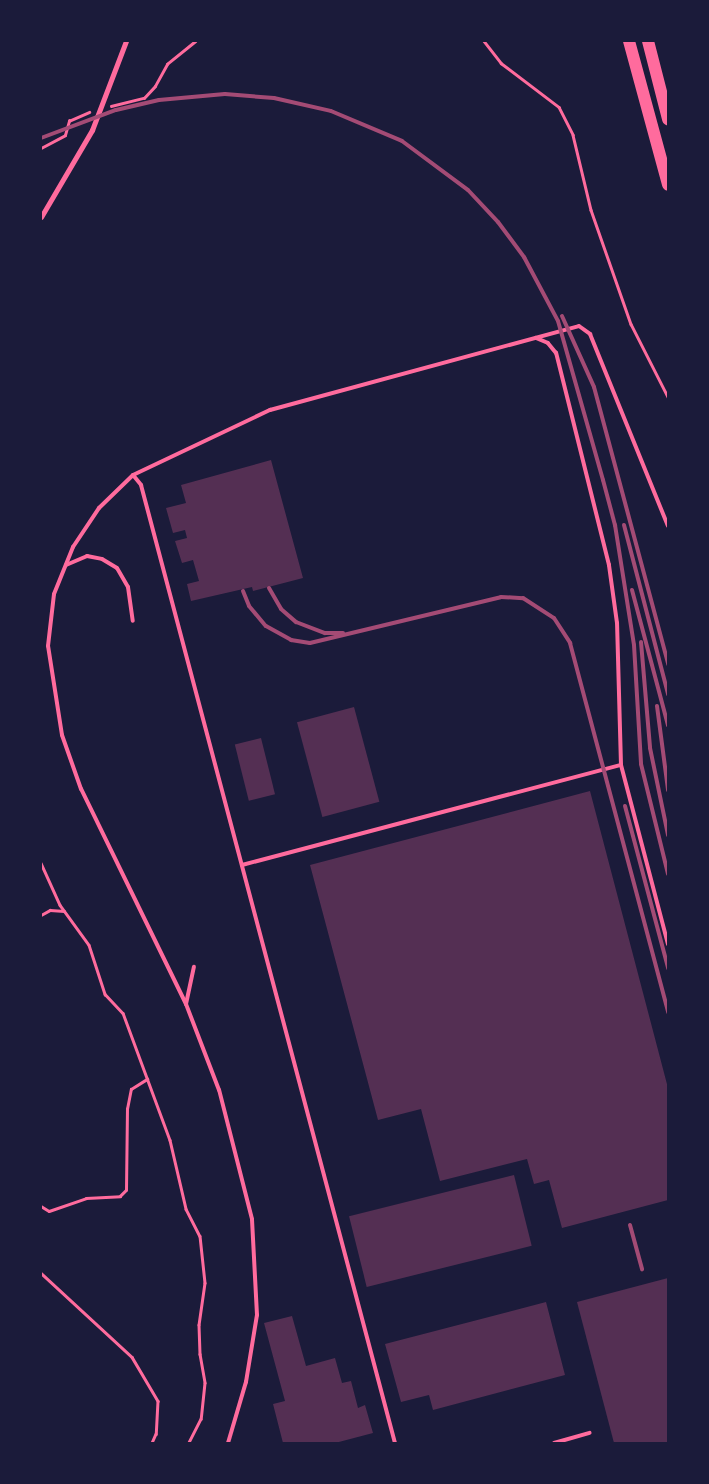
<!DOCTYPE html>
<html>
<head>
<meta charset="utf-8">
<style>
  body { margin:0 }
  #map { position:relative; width:709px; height:1484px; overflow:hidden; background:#1b1b3a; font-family:Inter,sans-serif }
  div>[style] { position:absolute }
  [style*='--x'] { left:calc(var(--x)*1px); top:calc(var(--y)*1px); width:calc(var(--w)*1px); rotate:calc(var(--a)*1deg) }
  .building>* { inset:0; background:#542f53; transform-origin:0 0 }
  .path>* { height:2.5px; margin:-1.25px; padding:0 1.25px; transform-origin:1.25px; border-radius:1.25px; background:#ff6b9d }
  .service>* { height:4px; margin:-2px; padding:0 2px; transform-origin:2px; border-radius:2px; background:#ff6b9d }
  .minor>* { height:5px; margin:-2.5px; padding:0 2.5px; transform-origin:2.5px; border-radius:2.5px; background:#ff6b9d }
  .trunk>* { height:12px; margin:-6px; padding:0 6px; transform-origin:6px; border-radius:6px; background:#ff6b9d }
  .rail>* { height:4px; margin:-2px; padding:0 2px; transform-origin:2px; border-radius:2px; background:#a44b75 }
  span { translate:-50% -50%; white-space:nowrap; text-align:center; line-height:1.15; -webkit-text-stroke:4px #1b1b3a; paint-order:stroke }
  .frame { position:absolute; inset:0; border:42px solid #1b1b3a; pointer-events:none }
</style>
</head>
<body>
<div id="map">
  <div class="building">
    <i style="clip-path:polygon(271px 460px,303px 578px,253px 591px,252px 587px,191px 601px,187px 584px,199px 581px,193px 560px,182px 563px,175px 541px,187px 538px,185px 530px,173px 533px,166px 508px,186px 503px,181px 485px)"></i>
    <i style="left:354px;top:707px;width:98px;height:59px;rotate:75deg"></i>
    <i style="left:261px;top:738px;width:58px;height:27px;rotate:76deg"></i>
    <i style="clip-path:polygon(590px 791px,668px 1088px,668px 1200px,562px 1228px,549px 1180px,534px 1184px,527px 1159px,440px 1181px,421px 1109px,378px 1120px,310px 865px)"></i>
    <i style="left:514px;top:1175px;width:73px;height:170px;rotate:76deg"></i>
    <i style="clip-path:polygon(668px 1278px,668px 1443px,614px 1443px,577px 1302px)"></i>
    <i style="clip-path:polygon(546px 1302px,565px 1375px,433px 1410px,429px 1395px,401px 1402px,385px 1344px)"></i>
    <i style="clip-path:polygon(292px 1316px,306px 1366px,335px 1358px,342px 1383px,351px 1381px,358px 1408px,365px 1405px,373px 1433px,335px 1443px,283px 1443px,273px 1404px,285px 1401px,264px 1323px)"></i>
  </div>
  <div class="path">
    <i style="--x:484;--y:41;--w:28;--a:52"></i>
    <i style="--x:501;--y:63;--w:73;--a:37.2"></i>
    <i style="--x:559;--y:107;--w:31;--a:63"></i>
    <i style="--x:573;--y:135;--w:77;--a:76.5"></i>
    <i style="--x:591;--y:210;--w:121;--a:70.7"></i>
    <i style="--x:631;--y:324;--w:82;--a:63.1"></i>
    <i style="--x:111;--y:106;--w:34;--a:-14"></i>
    <i style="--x:144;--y:98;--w:16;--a:-47"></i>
    <i style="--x:155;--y:86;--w:25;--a:-61"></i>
    <i style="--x:167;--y:64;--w:36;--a:-39"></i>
    <i style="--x:41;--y:148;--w:27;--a:-28"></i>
    <i style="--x:65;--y:135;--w:15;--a:-74"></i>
    <i style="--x:69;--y:121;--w:22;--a:-24"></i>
    <i style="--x:41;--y:863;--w:46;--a:65.7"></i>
    <i style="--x:60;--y:905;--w:49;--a:54.1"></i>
    <i style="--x:89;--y:945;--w:52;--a:71.9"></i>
    <i style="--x:105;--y:994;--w:26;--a:47"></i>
    <i style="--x:123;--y:1013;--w:135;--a:69.7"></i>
    <i style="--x:170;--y:1140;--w:71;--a:76.9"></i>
    <i style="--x:186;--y:1209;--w:30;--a:63"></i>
    <i style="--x:200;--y:1236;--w:47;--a:83.9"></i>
    <i style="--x:205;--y:1283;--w:42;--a:98.1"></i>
    <i style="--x:199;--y:1325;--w:29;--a:88"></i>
    <i style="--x:200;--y:1354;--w:29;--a:80"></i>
    <i style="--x:205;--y:1383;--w:36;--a:96"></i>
    <i style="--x:201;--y:1419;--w:27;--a:117"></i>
    <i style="--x:41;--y:915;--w:10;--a:-29"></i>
    <i style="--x:50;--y:910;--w:14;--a:4"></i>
    <i style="--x:41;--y:1206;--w:9;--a:32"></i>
    <i style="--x:49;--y:1211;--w:39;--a:-19"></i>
    <i style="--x:86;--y:1198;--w:34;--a:-3"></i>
    <i style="--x:120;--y:1196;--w:8;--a:-45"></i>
    <i style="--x:126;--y:1190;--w:81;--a:-89.3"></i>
    <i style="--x:127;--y:1109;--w:20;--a:-79"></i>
    <i style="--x:131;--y:1089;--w:19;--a:-32"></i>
    <i style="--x:41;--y:1273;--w:124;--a:42.7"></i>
    <i style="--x:132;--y:1357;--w:51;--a:59.4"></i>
    <i style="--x:158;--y:1401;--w:33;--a:93"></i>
    <i style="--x:156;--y:1434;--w:10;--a:114"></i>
  </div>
  <div class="service">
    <i style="--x:133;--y:475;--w:13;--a:51"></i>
    <i style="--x:141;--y:485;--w:991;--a:75.15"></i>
    <i style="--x:66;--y:565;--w:23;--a:-23"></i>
    <i style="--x:87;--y:556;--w:15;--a:11"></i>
    <i style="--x:102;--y:559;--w:17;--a:31"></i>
    <i style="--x:117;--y:568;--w:22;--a:60"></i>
    <i style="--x:128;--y:587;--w:34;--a:82"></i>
    <i style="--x:621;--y:765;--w:185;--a:75.3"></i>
    <i style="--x:242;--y:865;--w:392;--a:-14.8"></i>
    <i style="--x:621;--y:765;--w:142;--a:-91.6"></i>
    <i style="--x:617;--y:623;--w:59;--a:-97.9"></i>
    <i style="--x:609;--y:565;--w:219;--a:-104"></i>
    <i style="--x:556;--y:353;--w:13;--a:-129"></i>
    <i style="--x:548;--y:343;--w:13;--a:-157"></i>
    <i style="--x:186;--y:1004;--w:38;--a:-78"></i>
    <i style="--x:228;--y:1443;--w:64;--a:-73.6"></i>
    <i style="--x:246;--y:1382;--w:68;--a:-80.7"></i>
    <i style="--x:257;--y:1315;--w:96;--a:-93"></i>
    <i style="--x:252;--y:1219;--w:133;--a:-104.3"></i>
    <i style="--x:219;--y:1090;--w:92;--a:-111"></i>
    <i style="--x:186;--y:1004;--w:239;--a:-116"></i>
    <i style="--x:81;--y:789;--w:57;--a:-109.4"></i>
    <i style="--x:62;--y:735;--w:90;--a:-98.9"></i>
    <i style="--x:48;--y:646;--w:52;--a:-83.4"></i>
    <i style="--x:54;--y:594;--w:51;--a:-68"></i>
    <i style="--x:73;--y:547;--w:47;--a:-56.3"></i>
    <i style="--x:99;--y:508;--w:47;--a:-44.1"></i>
    <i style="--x:133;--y:475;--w:152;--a:-25.4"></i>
    <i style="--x:270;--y:410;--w:320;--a:-15.2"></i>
    <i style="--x:579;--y:326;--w:14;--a:36"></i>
    <i style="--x:590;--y:334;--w:207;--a:67.9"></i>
    <i style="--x:554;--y:1443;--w:37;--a:-16"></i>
  </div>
  <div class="minor">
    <i style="--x:41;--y:217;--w:101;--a:-59.6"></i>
    <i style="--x:92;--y:130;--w:95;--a:-69.1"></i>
  </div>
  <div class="trunk">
    <i style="--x:629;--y:41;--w:149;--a:74.8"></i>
    <i style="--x:648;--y:41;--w:81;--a:75.6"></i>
  </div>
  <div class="rail">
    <i style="--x:41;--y:138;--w:80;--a:-20.5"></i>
    <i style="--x:116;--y:110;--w:44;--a:-13.1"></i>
    <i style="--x:159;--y:100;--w:66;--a:-5.2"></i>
    <i style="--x:225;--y:94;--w:49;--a:4.7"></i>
    <i style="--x:274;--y:98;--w:58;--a:12.8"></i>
    <i style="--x:331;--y:111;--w:77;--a:22.9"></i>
    <i style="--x:402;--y:141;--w:82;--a:36.6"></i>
    <i style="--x:468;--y:190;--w:44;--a:46.8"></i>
    <i style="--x:498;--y:222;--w:44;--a:53.4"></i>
    <i style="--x:524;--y:257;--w:72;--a:62"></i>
    <i style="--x:558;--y:321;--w:165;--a:74.2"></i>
    <i style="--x:603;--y:480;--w:47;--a:75.1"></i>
    <i style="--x:615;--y:525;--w:121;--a:81"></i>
    <i style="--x:634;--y:645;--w:119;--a:86.6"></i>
    <i style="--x:641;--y:764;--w:113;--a:76.2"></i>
    <i style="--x:562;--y:316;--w:78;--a:65.7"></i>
    <i style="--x:594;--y:387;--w:287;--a:75"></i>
    <i style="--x:624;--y:525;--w:175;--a:75.4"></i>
    <i style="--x:269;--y:588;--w:24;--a:60"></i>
    <i style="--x:281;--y:609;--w:20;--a:41"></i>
    <i style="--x:296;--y:622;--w:31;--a:21"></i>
    <i style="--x:325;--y:633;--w:18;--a:0"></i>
    <i style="--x:632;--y:590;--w:140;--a:75.1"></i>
    <i style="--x:243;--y:591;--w:16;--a:68"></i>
    <i style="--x:249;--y:606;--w:26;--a:50"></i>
    <i style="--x:266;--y:626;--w:29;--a:29"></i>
    <i style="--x:291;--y:640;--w:19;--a:9"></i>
    <i style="--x:310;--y:643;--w:196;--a:-13.5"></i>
    <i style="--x:501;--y:597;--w:22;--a:3"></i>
    <i style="--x:523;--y:598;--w:37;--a:33"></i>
    <i style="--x:554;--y:618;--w:30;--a:57"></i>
    <i style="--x:570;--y:643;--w:382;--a:75.1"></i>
    <i style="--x:641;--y:642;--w:106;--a:85.1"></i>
    <i style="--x:650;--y:748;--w:89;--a:78.3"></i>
    <i style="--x:657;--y:706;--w:85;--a:82.5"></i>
    <i style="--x:625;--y:806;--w:168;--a:75.1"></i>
    <i style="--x:630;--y:1225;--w:46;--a:74.7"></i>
  </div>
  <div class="frame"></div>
</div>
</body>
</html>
